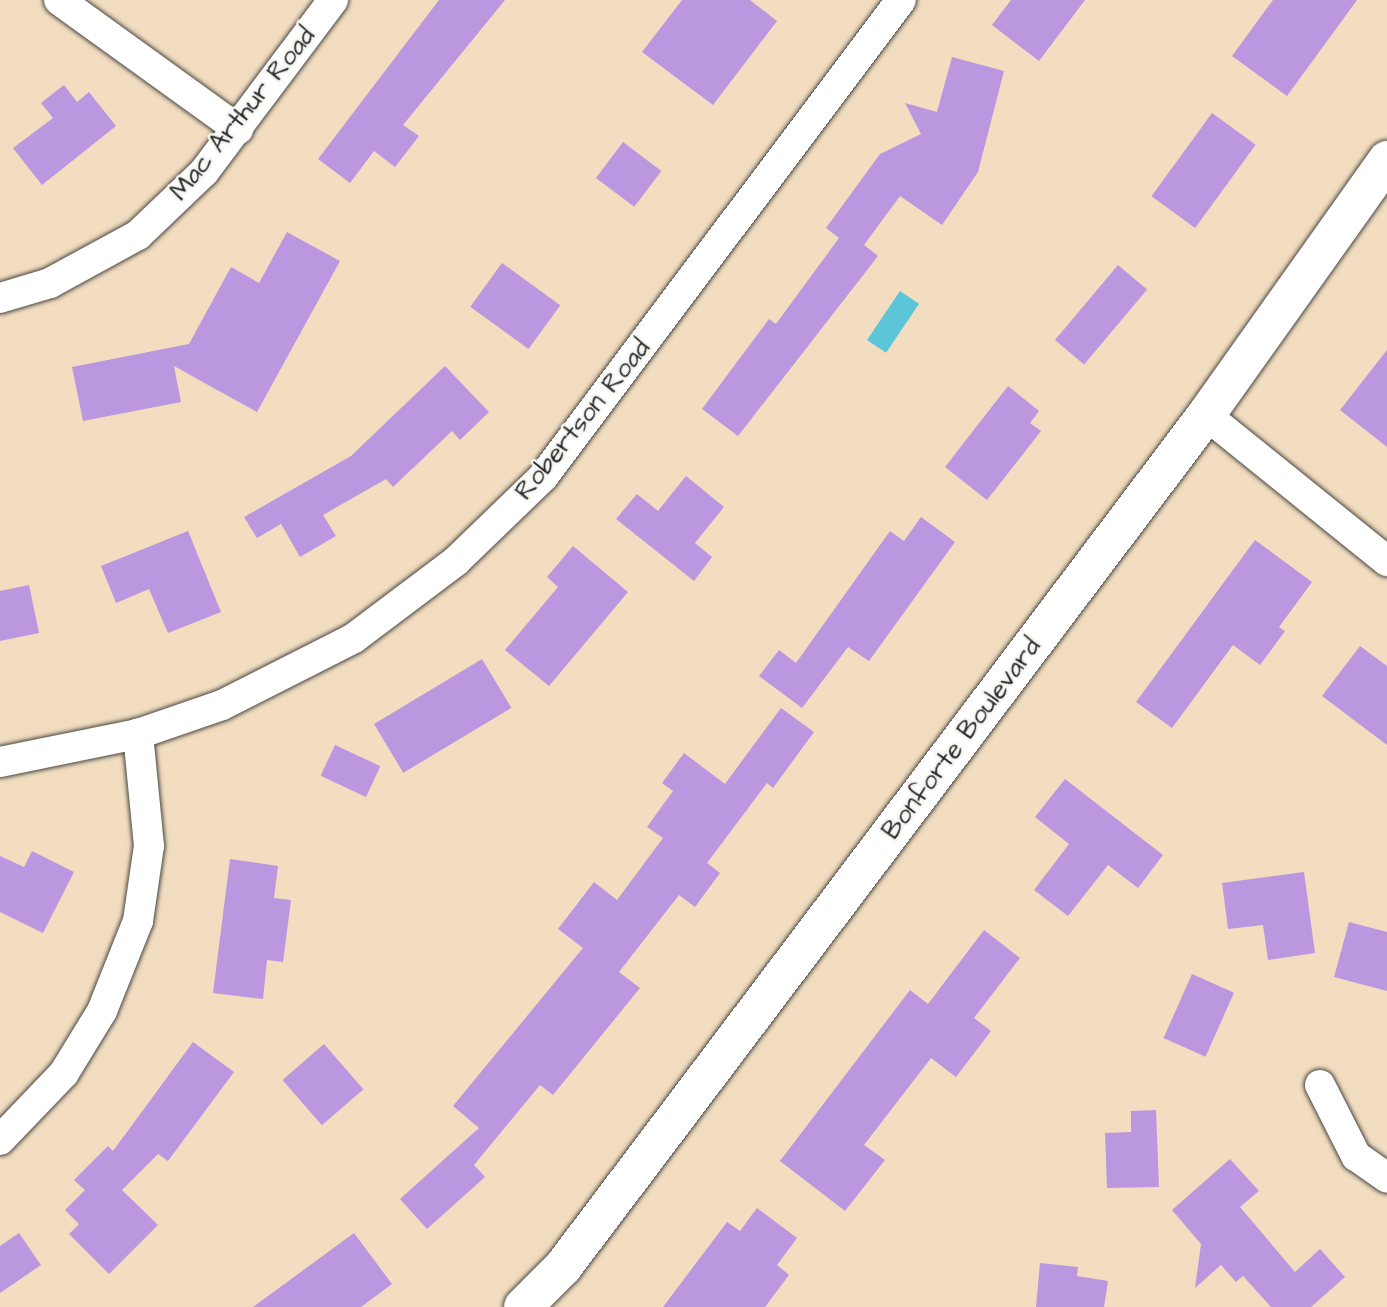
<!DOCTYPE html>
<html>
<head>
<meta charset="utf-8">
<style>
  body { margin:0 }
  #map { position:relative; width:1387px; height:1307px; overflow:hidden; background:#f2ddc0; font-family:"Architects Daughter",sans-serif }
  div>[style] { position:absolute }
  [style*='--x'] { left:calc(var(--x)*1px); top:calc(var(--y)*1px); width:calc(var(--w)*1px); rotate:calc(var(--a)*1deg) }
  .water>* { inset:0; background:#5cc5d8; transform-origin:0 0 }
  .building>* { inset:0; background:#ba97df; transform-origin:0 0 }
  .roads { filter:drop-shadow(0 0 2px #494641) drop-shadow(0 0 2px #494641) }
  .street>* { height:30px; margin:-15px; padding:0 15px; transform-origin:15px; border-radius:15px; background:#fff }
  .secondary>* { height:38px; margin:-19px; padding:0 19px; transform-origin:19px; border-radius:19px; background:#fff }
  span { translate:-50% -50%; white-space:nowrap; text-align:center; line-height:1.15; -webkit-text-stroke:5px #f6f6f2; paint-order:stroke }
  .street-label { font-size:26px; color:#2b2b2b }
</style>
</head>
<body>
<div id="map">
  <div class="water">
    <i style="left:900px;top:291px;width:23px;height:59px;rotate:34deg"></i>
  </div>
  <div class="building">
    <i style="clip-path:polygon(439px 0,505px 0,403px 125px,419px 136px,395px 167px,374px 151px,350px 183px,318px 159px)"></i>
    <i style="clip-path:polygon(682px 0,750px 0,777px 21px,713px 105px,642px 52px)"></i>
    <i style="clip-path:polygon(1011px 0,1085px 0,1039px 61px,992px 25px)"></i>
    <i style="clip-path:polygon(1273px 0,1357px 0,1287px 96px,1232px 56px)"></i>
    <i style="clip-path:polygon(952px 57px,1004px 71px,978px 172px,942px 225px,900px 196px,864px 245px,878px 256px,738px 436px,702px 409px,769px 319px,776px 324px,839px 238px,826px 228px,880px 154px,921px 134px,905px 103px,937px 112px)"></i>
    <i style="clip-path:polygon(64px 85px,77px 102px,89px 92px,116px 126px,42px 185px,13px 148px,53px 118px,41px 103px)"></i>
    <i style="left:1212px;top:113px;width:54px;height:103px;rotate:36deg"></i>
    <i style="left:623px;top:142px;width:48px;height:45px;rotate:37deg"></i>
    <i style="clip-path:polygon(287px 232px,340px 261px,257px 412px,174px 366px,181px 402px,83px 421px,72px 367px,189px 344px,231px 267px,259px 283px)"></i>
    <i style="left:502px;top:263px;width:72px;height:54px;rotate:36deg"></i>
    <i style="left:1118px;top:265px;width:38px;height:98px;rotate:40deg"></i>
    <i style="clip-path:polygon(1387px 350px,1387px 447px,1340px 410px)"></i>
    <i style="clip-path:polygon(445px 366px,489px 412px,460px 440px,452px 431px,393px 487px,386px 479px,323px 515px,336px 536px,300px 557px,281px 524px,257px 538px,244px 517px,351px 456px)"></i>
    <i style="clip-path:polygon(1008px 386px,1039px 411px,1030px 423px,1041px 431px,987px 500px,945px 467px)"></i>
    <i style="clip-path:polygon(686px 476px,724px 507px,695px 543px,712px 557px,694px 581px,616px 519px,637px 494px,658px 511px)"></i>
    <i style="clip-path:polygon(921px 517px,955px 542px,869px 661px,848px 647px,802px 708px,759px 676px,779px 650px,796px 663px,890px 531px,904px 541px)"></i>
    <i style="clip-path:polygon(188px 531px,221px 612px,168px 633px,149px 589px,116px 603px,101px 566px)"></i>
    <i style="clip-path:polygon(1255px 540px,1312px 582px,1279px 627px,1285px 631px,1260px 665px,1233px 645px,1172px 728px,1136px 702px)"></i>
    <i style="clip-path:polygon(573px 546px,628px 592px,549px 686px,505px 650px,558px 587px,547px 577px)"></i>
    <i style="clip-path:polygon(29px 585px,39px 633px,0 641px,0 591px)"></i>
    <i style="clip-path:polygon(1360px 646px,1387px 666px,1387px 745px,1322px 696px)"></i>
    <i style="left:482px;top:659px;width:57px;height:126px;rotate:59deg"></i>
    <i style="clip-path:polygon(781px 708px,814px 732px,773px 788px,767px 783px,707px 863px,720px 873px,695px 907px,679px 895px,619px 972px,640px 988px,553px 1095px,540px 1085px,474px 1165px,485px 1177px,427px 1229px,400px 1199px,479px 1128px,453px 1106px,583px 948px,558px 929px,594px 882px,617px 900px,663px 838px,647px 827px,673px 791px,662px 783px,684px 753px,725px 784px)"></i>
    <i style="left:335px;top:745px;width:50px;height:34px;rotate:25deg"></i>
    <i style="clip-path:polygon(1065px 779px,1163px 855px,1138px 888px,1108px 865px,1068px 916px,1034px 890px,1069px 844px,1035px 817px)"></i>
    <i style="clip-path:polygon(32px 851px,74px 872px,43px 933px,0 912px,0 856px,24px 867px)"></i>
    <i style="clip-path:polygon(230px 859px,278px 866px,274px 898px,291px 900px,283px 962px,267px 960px,263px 999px,213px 993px)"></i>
    <i style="clip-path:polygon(1304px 872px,1315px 953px,1268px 960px,1263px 925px,1228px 929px,1222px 883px)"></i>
    <i style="clip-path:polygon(1349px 922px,1387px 932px,1387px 991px,1334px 977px)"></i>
    <i style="clip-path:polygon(984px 930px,1020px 958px,974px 1018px,991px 1031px,956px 1077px,931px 1058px,864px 1145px,885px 1160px,845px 1211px,780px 1161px,910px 990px,928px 1004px)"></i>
    <i style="left:1192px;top:974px;width:46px;height:70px;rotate:24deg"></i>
    <i style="clip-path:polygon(193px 1042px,234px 1072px,168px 1161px,158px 1154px,122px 1190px,158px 1225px,109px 1274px,69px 1234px,79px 1224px,65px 1210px,85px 1190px,74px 1180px,108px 1146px,113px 1151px)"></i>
    <i style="left:324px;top:1044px;width:60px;height:55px;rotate:49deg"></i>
    <i style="clip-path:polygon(1156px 1110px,1159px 1187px,1107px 1188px,1105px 1133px,1131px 1132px,1131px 1111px)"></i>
    <i style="clip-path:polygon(1230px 1159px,1259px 1191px,1240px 1207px,1295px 1272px,1320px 1249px,1345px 1277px,1311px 1307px,1271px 1307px,1243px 1276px,1236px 1282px,1221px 1265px,1195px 1288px,1201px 1244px,1172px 1210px)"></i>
    <i style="clip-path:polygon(757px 1208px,797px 1238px,777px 1265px,789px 1275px,765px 1307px,663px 1307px,727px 1222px,740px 1231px)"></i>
    <i style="clip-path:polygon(19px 1233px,41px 1265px,0 1293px,0 1246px)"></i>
    <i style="clip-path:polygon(354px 1233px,392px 1284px,361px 1307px,253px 1307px)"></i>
    <i style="clip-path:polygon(1040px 1263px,1078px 1267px,1077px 1276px,1108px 1281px,1104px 1307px,1036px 1307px)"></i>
  </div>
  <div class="roads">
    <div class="street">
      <i style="--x:59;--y:0;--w:221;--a:35.8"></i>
      <i style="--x:0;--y:298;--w:52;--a:-16.7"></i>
      <i style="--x:50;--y:283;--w:100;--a:-28.6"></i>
      <i style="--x:138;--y:235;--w:91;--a:-43.7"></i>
      <i style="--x:204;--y:172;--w:215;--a:-53.1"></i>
      <i style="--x:1206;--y:415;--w:233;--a:38.9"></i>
      <i style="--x:0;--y:762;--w:141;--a:-11.5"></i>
      <i style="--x:138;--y:734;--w:89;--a:-19"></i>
      <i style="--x:222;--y:705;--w:148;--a:-26.9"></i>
      <i style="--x:354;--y:638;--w:128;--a:-37"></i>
      <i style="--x:456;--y:561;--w:121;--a:-44"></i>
      <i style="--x:543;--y:477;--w:596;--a:-53.11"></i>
      <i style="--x:1320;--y:1085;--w:80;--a:63.1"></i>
      <i style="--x:1356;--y:1156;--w:38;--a:35"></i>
      <i style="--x:0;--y:1140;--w:93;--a:-46.3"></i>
      <i style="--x:64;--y:1073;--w:73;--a:-58.5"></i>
      <i style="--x:102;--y:1011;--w:97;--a:-68.2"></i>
      <i style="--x:138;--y:921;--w:76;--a:-81.7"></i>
      <i style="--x:149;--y:846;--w:113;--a:-95.6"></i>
    </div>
    <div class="secondary">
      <i style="--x:523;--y:1307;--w:57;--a:-45"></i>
      <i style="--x:563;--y:1267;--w:1067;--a:-52.96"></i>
      <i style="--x:1206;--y:415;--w:313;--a:-54.6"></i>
    </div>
  </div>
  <div class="street-label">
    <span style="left:243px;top:114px;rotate:-51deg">Mac Arthur Road</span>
    <span style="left:583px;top:420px;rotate:-51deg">Robertson Road</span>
    <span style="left:962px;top:739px;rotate:-53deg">Bonforte Boulevard</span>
  </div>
</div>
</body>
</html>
